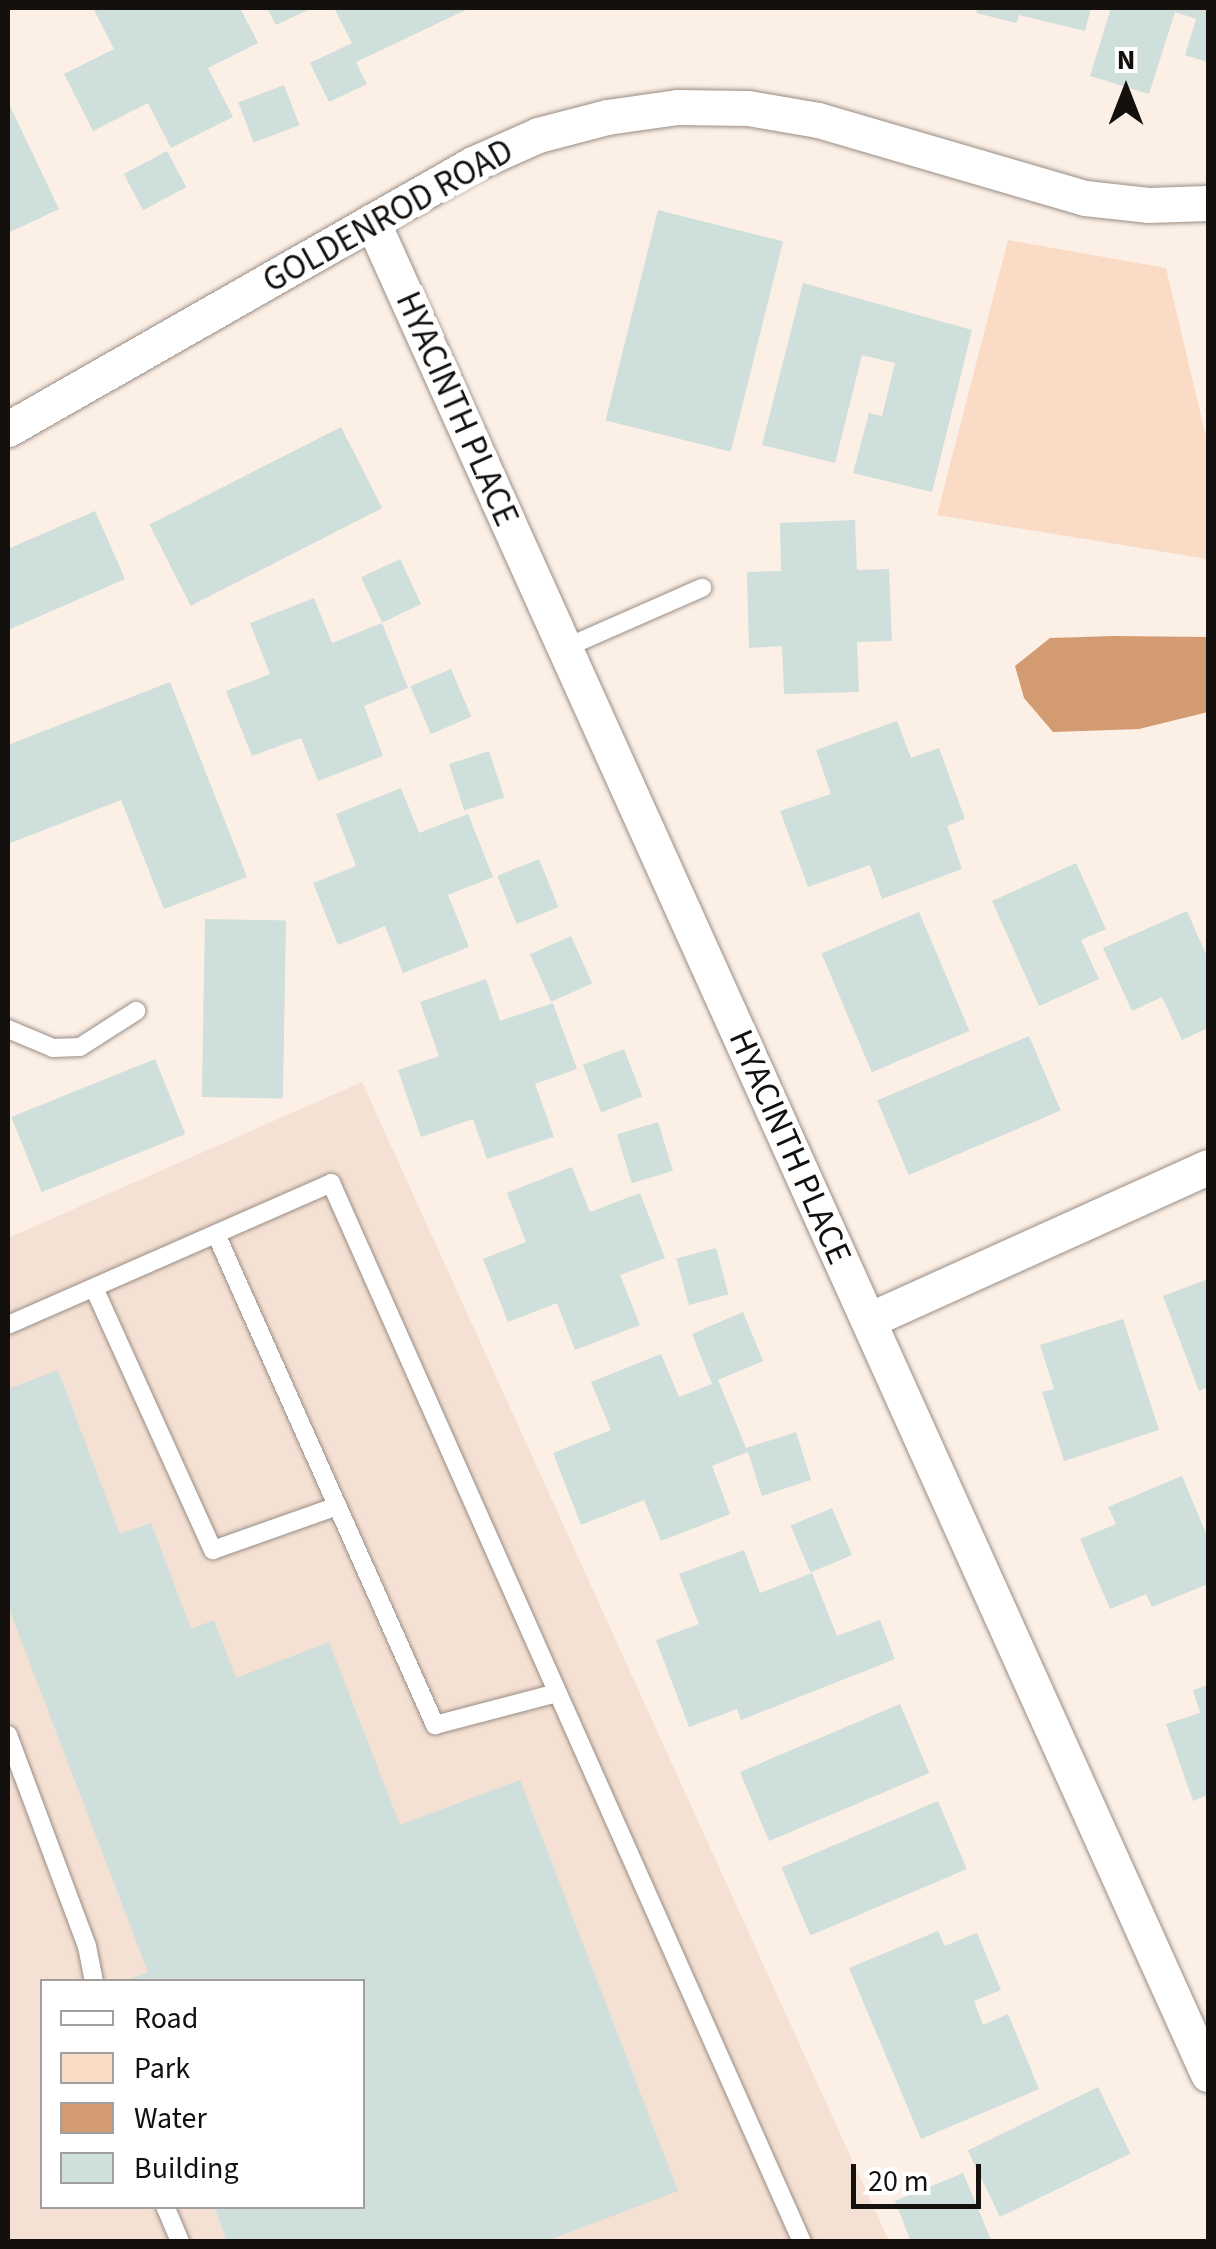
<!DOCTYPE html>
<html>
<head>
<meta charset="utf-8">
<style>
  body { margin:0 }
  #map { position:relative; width:1216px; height:2249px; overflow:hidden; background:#fcefe5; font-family:"Source Sans 3",sans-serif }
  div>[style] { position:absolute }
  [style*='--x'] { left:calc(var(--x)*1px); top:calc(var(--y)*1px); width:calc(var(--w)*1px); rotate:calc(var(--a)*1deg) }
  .built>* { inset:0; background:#f5e1d3 }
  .green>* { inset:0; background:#fadbc6 }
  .water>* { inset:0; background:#d39b72 }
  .building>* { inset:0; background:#cedfdc; transform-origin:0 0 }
  .roads { filter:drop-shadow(0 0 2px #998d85) drop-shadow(0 0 2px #998d85) }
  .lane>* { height:18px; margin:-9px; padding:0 9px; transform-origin:9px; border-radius:9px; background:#fff }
  .street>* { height:35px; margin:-17.5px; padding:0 17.5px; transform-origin:17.5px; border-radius:17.5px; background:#fff }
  span { translate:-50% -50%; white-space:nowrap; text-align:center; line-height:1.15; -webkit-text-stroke:10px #fff; paint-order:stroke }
  .street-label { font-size:35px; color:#14100d }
  .frame { position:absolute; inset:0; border:10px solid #14100d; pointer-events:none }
  .legend { position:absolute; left:40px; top:1979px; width:325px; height:230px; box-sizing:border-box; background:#fff; border:2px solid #a19f9e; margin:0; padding:12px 18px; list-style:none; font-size:30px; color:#14100d }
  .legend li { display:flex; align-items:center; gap:20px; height:50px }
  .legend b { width:50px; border:2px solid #a19f9e }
  .north { position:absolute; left:1076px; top:40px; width:100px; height:100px; -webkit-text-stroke:8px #fff; paint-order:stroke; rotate:0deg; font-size:28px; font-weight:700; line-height:40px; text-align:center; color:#14100d }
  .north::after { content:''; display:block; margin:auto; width:35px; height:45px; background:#14100d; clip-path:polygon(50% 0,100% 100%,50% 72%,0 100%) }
  .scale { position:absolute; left:851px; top:2164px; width:130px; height:45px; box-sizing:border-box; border:5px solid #14100d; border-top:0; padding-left:12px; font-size:30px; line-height:35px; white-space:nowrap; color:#14100d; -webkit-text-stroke:8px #fff; paint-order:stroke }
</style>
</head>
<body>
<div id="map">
  <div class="built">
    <i style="clip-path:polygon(evenodd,362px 1082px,889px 2241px,8px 2241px,8px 1238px,362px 1082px,42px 1982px,362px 1982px,362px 2206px,42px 2206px,42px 1982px)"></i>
  </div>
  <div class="green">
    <i style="clip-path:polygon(1008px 240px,1166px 268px,1208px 445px,1208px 559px,937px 515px)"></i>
  </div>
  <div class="water">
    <i style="clip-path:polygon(1113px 636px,1208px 637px,1208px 712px,1139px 729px,1053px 732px,1024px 698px,1015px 666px,1050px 638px)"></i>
  </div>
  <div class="building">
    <i style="clip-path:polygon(93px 8px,240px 8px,258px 43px,208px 68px,233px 117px,171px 148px,148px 103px,93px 131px,64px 74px,114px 49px)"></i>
    <i style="clip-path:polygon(267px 8px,312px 8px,276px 25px)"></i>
    <i style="clip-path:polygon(334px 8px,470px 8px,356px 62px,367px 84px,329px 102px,310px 63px,352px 43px)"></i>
    <i style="clip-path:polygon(978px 8px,1091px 8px,1085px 31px,1019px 15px,1017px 23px,976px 13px)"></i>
    <i style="clip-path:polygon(1111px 8px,1208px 8px,1208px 62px,1185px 55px,1196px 19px,1175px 12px,1149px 94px,1090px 76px)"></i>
    <i style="left:284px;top:85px;width:43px;height:49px;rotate:69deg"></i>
    <i style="clip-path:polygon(8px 102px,59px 209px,8px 233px)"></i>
    <i style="left:167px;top:151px;width:41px;height:49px;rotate:62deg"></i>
    <i style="left:658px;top:210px;width:129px;height:217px;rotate:14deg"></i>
    <i style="clip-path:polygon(803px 283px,972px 330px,932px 492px,853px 473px,869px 413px,882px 416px,895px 363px,862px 355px,835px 463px,762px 445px)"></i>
    <i style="left:341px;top:427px;width:91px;height:215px;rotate:63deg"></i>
    <i style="clip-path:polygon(95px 511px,125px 579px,8px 630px,8px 549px)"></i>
    <i style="clip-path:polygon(855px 520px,857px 570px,889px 569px,892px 641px,857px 642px,859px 692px,784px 694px,782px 646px,749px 648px,747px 572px,781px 571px,780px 523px)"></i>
    <i style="left:400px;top:559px;width:50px;height:43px;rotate:65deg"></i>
    <i style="clip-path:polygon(314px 598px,332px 643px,382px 623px,408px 688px,364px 706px,383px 756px,318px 781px,301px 738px,252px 756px,226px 691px,270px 674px,250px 623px)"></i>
    <i style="left:451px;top:669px;width:52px;height:44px;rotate:67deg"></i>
    <i style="clip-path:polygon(170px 682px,247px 877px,164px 909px,121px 800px,8px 844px,8px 745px)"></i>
    <i style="clip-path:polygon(897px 721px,911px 758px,939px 748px,965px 819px,947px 826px,962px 869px,882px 899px,870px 865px,808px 887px,780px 811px,831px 794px,816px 750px)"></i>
    <i style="left:489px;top:751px;width:49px;height:42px;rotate:72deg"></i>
    <i style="clip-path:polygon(401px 788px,419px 833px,468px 814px,493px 877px,448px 895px,469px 947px,403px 973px,385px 926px,338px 945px,313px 883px,356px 866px,336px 814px)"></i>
    <i style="left:539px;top:859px;width:52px;height:45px;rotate:68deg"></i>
    <i style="clip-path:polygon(1076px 863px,1106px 929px,1081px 940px,1099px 979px,1039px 1006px,992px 901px)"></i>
    <i style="clip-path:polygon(1187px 911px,1208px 959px,1208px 1028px,1182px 1040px,1162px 997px,1132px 1011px,1103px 948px)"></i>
    <i style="left:919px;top:912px;width:129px;height:106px;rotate:67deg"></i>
    <i style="left:205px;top:919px;width:81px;height:178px;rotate:1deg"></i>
    <i style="left:571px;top:936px;width:52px;height:45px;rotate:66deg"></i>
    <i style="clip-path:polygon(486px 979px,500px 1021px,553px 1003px,577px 1069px,535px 1084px,554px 1137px,487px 1159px,473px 1119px,421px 1137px,398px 1070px,439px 1056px,420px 1002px)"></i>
    <i style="left:1029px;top:1036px;width:81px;height:165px;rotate:67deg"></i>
    <i style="left:624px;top:1049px;width:51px;height:44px;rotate:69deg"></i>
    <i style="left:155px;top:1059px;width:81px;height:155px;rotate:68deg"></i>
    <i style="left:658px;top:1122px;width:51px;height:43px;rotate:73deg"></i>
    <i style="clip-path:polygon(572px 1167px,590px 1212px,640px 1193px,665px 1258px,620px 1275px,640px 1325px,575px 1350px,557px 1303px,508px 1322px,483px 1259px,526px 1242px,507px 1193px)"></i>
    <i style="left:716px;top:1248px;width:48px;height:41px;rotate:75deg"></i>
    <i style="clip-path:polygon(1208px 1279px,1208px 1387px,1199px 1391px,1163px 1296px)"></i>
    <i style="clip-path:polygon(743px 1312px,763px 1361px,718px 1380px,746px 1448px,796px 1432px,811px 1480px,762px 1496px,748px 1452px,712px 1466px,730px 1514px,661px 1541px,644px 1500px,581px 1525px,553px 1453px,611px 1430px,591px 1382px,661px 1354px,679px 1397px,712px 1384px,692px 1334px)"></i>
    <i style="clip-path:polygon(1123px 1319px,1159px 1430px,1064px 1461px,1042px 1392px,1054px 1389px,1040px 1345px)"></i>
    <i style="clip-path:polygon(58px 1370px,120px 1534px,151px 1523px,191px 1629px,214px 1620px,236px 1678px,329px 1642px,400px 1825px,520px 1780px,678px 2191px,544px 2242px,227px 2242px,214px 2206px,362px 2206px,362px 1982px,122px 1982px,148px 1972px,8px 1606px,8px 1389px)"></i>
    <i style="clip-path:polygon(1182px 1476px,1208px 1538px,1208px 1584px,1152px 1607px,1146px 1594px,1110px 1609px,1080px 1539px,1116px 1524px,1108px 1507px)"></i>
    <i style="left:832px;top:1508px;width:51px;height:45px;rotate:67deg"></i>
    <i style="clip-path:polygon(744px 1550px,760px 1593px,812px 1573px,837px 1636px,880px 1620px,895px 1659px,741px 1720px,737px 1709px,689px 1727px,656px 1640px,699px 1624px,679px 1574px)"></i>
    <i style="clip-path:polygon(1208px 1685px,1208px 1795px,1193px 1801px,1166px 1724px,1200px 1713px,1193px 1690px)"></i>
    <i style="left:900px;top:1704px;width:75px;height:174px;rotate:67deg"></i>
    <i style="left:938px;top:1801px;width:74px;height:170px;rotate:67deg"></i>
    <i style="clip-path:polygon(938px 1931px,945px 1946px,977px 1933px,1001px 1990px,974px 2001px,983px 2025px,1008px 2014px,1039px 2089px,921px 2139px,849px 1968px)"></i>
    <i style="left:1098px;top:2087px;width:74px;height:145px;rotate:64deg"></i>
    <i style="clip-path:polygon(963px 2173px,992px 2242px,911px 2242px,895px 2201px)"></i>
  </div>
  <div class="roads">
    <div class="lane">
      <i style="--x:565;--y:648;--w:150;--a:-23.7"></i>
      <i style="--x:8;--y:1029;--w:49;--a:22.9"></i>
      <i style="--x:53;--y:1048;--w:27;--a:-2"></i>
      <i style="--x:80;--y:1047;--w:67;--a:-32.7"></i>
      <i style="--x:216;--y:1234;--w:538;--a:65.96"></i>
      <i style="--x:435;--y:1725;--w:126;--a:-14.7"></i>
      <i style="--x:94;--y:1288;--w:288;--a:65.6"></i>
      <i style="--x:213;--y:1550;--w:132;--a:-19.5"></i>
      <i style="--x:8;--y:1325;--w:353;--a:-23.7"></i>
      <i style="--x:331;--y:1183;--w:1159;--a:66.02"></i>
      <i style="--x:8;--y:1735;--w:225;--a:69.5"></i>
      <i style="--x:87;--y:1946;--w:37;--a:79"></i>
      <i style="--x:165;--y:2206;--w:39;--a:67"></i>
    </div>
    <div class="street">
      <i style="--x:372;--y:221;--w:2033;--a:65.72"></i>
      <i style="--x:8;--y:429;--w:535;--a:-29.68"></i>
      <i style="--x:473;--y:164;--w:71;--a:-24"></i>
      <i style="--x:538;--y:135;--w:71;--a:-14.6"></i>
      <i style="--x:607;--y:117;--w:71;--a:-8.1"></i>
      <i style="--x:677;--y:107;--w:71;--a:0.8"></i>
      <i style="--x:748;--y:108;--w:71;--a:9.7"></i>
      <i style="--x:818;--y:120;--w:278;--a:16.3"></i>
      <i style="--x:1085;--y:198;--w:63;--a:6.3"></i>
      <i style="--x:1148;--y:205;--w:60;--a:-1.9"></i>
      <i style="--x:869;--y:1320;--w:372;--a:-24.3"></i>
    </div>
  </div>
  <div class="street-label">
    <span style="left:388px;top:216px;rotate:-29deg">GOLDENROD ROAD</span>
    <span style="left:457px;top:409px;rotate:66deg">HYACINTH PLACE</span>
    <span style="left:790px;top:1147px;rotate:66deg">HYACINTH PLACE</span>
  </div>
  <div class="frame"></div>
  <ul class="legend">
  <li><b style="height:12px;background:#fff"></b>Road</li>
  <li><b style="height:28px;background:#fadbc6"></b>Park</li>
  <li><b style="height:28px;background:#d39b72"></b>Water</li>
  <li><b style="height:28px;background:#cedfdc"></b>Building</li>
  </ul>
  <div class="north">N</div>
  <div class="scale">20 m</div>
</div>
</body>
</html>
